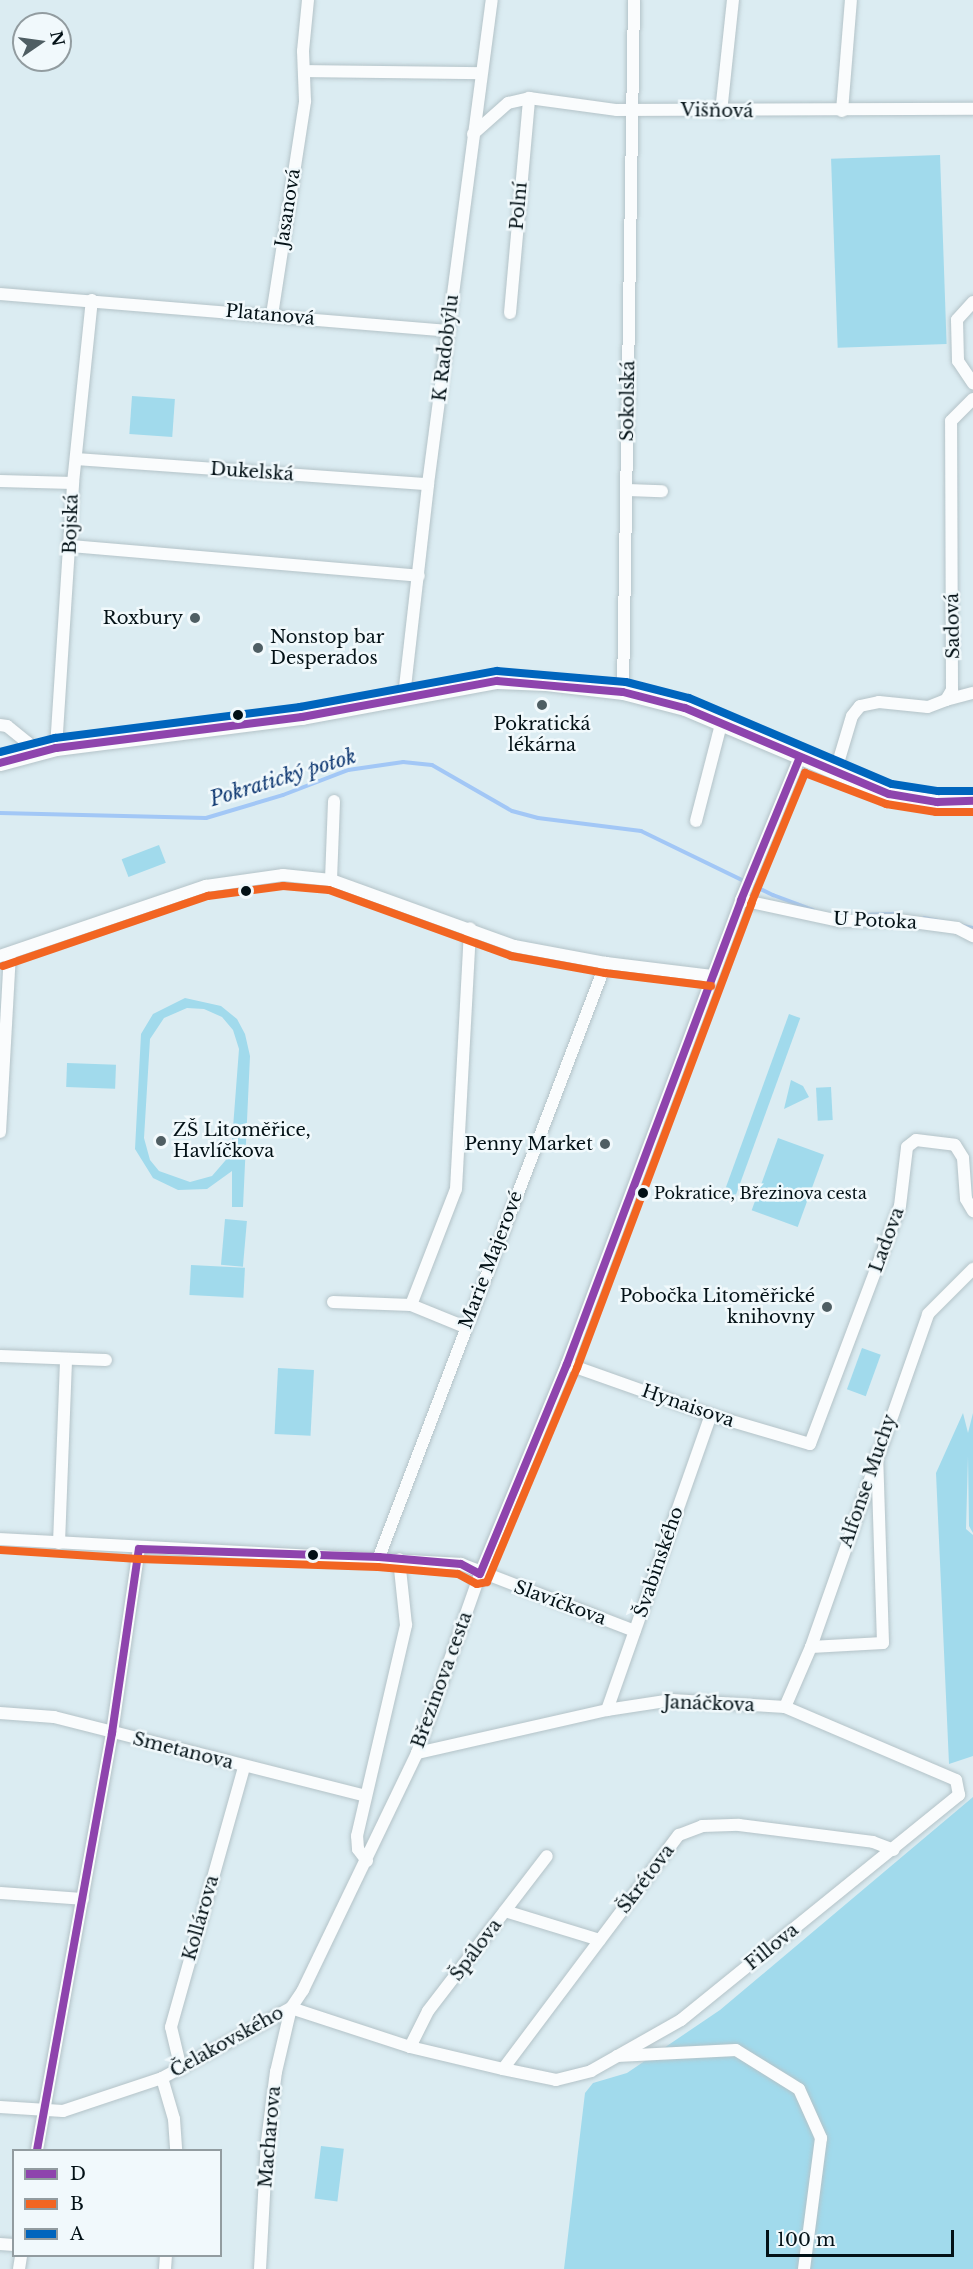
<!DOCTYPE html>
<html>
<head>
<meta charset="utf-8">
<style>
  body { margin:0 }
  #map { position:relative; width:973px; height:2269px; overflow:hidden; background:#dbecf2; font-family:"Libre Baskerville",serif }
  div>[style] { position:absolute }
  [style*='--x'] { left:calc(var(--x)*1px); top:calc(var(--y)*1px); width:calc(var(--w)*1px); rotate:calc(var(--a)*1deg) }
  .green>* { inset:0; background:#a1daec; transform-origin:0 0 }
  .stream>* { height:4px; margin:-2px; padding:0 2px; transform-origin:2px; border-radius:2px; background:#a2c7f6 }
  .roads { filter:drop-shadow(0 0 2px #b4c3c8) drop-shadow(0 0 2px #b4c3c8) }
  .minor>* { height:12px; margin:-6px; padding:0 6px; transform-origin:6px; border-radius:6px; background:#fafcfd }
  .tertiary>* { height:15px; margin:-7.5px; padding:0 7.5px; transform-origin:7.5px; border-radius:7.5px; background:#fafcfd }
  .bus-1>* { height:8px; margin:-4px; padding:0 4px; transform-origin:4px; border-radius:4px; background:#8e44ad }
  .bus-2>* { height:8px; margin:-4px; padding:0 4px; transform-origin:4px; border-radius:4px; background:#f26522 }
  .bus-3>* { height:8px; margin:-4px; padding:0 4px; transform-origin:4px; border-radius:4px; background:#0065bd }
  .dots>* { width:16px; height:16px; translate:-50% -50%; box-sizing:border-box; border:3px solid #f1f9fc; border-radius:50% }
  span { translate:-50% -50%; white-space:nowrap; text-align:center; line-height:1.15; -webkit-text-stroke:5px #f1f9fc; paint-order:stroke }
  .bus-label { font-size:16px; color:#031116 }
  .left { translate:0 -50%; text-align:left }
  .street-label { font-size:18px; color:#031116 }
  .poi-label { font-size:18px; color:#031116 }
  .right { translate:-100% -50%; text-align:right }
  .water-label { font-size:20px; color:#113a73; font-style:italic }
  .legend { position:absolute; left:12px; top:2149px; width:210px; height:108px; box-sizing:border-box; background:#f1f9fc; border:2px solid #929ca0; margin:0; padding:8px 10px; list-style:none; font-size:18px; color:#031116 }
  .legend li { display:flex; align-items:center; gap:12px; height:30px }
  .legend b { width:30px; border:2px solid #929ca0 }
  .north { position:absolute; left:12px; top:12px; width:60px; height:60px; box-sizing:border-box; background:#f1f9fc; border:2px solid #929ca0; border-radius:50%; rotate:77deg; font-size:16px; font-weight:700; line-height:24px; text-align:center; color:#031116 }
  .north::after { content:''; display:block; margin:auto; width:21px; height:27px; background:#4f5e63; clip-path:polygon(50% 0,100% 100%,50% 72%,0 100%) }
  .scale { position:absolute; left:766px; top:2230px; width:188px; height:27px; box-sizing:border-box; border:3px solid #031116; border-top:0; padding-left:8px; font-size:18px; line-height:21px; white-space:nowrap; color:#031116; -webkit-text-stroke:4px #f1f9fc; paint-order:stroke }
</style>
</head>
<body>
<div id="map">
  <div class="green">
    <i style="left:940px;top:155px;width:189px;height:109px;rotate:88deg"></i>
    <i style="left:132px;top:396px;width:43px;height:38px;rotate:4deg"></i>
    <i style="left:159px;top:845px;width:19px;height:40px;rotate:69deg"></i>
    <i style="clip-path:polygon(evenodd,185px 998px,221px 1006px,237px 1019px,245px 1034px,250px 1056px,243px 1207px,232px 1207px,232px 1171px,207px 1189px,178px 1190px,153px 1178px,135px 1149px,141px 1034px,153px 1014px,185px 998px,187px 1008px,204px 1009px,222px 1017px,233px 1030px,239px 1049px,231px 1154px,212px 1176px,190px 1182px,159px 1171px,150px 1160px,144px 1138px,150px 1039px,164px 1018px,187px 1008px)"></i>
    <i style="left:789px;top:1014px;width:12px;height:197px;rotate:20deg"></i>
    <i style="left:67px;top:1063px;width:49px;height:24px;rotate:2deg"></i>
    <i style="clip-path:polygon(791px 1080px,803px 1086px,809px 1097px,784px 1109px)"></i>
    <i style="left:831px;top:1087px;width:33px;height:15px;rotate:87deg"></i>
    <i style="left:778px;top:1138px;width:49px;height:77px;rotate:20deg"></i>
    <i style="left:225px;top:1219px;width:22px;height:46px;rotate:5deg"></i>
    <i style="left:191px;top:1265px;width:54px;height:30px;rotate:3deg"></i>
    <i style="left:862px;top:1348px;width:20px;height:44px;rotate:20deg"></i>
    <i style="left:278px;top:1368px;width:36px;height:66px;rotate:3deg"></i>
    <i style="clip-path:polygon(963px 1413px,968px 1433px,973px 1413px,973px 1533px,969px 1526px,968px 1456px,966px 1529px,973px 1535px,973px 1756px,949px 1764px,936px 1473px)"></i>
    <i style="clip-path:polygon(973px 1797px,973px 2269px,564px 2269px,585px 2093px,593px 2083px,627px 2073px,720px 2010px)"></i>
    <i style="left:321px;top:2146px;width:23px;height:53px;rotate:7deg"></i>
  </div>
  <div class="stream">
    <i style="--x:0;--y:813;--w:206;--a:1.4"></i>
    <i style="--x:206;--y:818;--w:80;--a:-16.6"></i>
    <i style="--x:283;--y:795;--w:70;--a:-21"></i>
    <i style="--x:348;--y:770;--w:56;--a:-8.3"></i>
    <i style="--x:403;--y:762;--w:29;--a:6"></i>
    <i style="--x:432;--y:765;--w:92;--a:29.9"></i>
    <i style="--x:512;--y:811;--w:27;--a:15"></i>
    <i style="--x:538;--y:818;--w:104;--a:7.2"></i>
    <i style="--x:641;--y:831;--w:147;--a:25.9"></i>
    <i style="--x:773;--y:895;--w:43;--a:20.6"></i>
    <i style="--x:861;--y:915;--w:38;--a:-2"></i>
    <i style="--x:924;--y:918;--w:50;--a:11.5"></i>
  </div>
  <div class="roads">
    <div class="minor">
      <i style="--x:305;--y:71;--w:175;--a:0.7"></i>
      <i style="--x:842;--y:111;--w:111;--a:-85.4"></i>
      <i style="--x:721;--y:112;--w:113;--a:-83.9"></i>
      <i style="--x:473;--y:134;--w:47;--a:-41.5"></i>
      <i style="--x:508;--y:103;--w:22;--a:-13"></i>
      <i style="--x:529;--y:98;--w:89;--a:7.8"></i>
      <i style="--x:617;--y:110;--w:356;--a:-0.2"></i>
      <i style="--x:0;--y:294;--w:450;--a:4.7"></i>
      <i style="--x:973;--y:302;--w:24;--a:132"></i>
      <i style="--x:957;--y:320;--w:41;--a:88.6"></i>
      <i style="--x:958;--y:361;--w:27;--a:56"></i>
      <i style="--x:510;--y:313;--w:216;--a:-84.9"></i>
      <i style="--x:272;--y:315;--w:217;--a:-81.2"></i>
      <i style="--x:305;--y:101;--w:50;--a:-92.3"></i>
      <i style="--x:303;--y:51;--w:51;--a:-84.4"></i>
      <i style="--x:76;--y:459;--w:353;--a:4.1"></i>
      <i style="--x:0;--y:481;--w:73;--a:1.6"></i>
      <i style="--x:627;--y:490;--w:35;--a:2"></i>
      <i style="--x:71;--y:546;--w:349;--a:4.9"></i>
      <i style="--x:623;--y:692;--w:692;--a:-89.09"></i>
      <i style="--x:404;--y:696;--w:213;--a:-83.5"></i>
      <i style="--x:428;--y:484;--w:488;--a:-82.5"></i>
      <i style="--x:946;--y:700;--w:28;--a:-15"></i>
      <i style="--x:0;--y:725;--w:7;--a:8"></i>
      <i style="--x:7;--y:726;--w:27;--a:39"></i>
      <i style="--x:28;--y:743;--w:10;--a:79"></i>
      <i style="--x:56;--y:748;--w:266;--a:-86.3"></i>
      <i style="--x:73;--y:483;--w:184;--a:-84.1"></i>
      <i style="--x:835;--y:773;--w:59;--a:-73.4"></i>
      <i style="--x:852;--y:716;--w:13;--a:-51"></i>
      <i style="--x:860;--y:706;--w:19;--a:-12"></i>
      <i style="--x:879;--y:702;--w:49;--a:5.8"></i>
      <i style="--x:928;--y:707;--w:19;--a:-21"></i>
      <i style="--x:946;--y:700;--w:12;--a:-59"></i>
      <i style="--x:952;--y:690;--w:269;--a:-90.2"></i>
      <i style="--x:951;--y:421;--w:31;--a:-45"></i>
      <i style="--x:696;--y:821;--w:100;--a:-75.5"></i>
      <i style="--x:331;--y:880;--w:79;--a:-87.8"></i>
      <i style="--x:741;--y:900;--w:100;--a:12.1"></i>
      <i style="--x:839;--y:921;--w:59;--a:-1"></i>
      <i style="--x:898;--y:920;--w:60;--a:7.7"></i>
      <i style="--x:957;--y:928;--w:18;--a:27"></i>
      <i style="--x:0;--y:956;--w:218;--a:-18.8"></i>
      <i style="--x:206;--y:886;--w:78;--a:-8.1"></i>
      <i style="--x:283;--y:875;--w:48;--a:5.9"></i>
      <i style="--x:331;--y:880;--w:195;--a:19.8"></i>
      <i style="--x:514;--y:946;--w:94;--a:10.5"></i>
      <i style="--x:606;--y:963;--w:107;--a:7"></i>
      <i style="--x:0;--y:1132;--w:178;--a:-86.8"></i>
      <i style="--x:333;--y:1302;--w:78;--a:2.2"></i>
      <i style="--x:411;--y:1305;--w:58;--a:22.2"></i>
      <i style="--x:411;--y:1305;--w:124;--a:-68.8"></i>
      <i style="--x:456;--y:1189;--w:261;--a:-86.9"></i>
      <i style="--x:0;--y:1356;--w:106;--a:2.2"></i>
      <i style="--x:567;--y:1364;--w:153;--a:19.5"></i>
      <i style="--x:711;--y:1415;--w:103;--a:16.3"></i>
      <i style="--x:810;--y:1444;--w:254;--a:-69.3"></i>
      <i style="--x:900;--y:1206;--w:59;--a:-83.2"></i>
      <i style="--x:907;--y:1147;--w:11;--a:-38"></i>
      <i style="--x:916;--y:1140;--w:39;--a:7"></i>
      <i style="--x:955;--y:1145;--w:15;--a:58"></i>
      <i style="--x:963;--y:1158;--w:41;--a:85.8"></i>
      <i style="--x:966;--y:1199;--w:14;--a:60"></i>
      <i style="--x:0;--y:1539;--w:462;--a:3.1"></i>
      <i style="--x:461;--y:1564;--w:186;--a:21.1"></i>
      <i style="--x:59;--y:1543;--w:183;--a:-87.8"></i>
      <i style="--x:379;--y:1557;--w:636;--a:-69.09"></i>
      <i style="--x:811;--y:1647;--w:72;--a:-3.2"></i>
      <i style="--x:883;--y:1643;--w:190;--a:-91.8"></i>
      <i style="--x:785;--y:1707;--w:65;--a:-66.6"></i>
      <i style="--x:811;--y:1647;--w:353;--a:-70.6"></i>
      <i style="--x:928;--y:1314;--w:64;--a:-45"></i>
      <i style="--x:607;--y:1710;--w:313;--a:-70.6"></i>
      <i style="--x:0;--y:1713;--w:54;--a:4.2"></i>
      <i style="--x:54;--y:1717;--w:322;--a:14.2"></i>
      <i style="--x:367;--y:1861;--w:15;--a:-127"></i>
      <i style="--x:358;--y:1849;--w:13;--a:-94"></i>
      <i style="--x:357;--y:1836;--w:217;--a:-76.9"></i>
      <i style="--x:406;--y:1625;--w:66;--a:-96.1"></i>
      <i style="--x:0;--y:1893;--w:83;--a:4.1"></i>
      <i style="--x:505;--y:1911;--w:99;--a:17"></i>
      <i style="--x:291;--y:2008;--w:125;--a:18.1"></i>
      <i style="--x:410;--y:2047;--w:96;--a:13.3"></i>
      <i style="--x:503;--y:2069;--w:54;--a:11.7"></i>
      <i style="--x:556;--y:2080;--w:36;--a:-14"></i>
      <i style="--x:591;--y:2071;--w:103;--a:-29.5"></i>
      <i style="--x:681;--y:2020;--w:358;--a:-39"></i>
      <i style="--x:959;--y:1795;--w:15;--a:-101"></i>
      <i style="--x:956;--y:1780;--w:186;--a:-156.9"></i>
      <i style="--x:785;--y:1707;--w:113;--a:-176.5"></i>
      <i style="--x:672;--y:1700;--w:66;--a:171.3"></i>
      <i style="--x:607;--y:1710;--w:195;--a:167.2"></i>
      <i style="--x:410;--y:2047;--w:40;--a:-63.4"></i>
      <i style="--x:428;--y:2011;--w:195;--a:-52.5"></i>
      <i style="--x:617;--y:2056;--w:119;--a:-2.9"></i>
      <i style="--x:736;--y:2050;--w:74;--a:31.8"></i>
      <i style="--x:799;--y:2089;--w:54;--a:65.8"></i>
      <i style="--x:821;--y:2138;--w:132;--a:97.4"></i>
      <i style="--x:181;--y:2069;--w:43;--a:-103.4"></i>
      <i style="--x:171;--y:2027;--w:270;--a:-74.3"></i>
      <i style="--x:503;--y:2069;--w:293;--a:-53.1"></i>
      <i style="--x:679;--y:1835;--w:25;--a:-21"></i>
      <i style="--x:702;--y:1826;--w:37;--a:-2"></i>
      <i style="--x:739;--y:1825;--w:135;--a:7.2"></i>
      <i style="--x:873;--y:1842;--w:22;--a:21"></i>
      <i style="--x:162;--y:2078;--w:43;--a:73.7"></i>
      <i style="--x:174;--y:2119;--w:31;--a:86"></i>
      <i style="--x:0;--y:2107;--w:63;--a:3.6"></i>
      <i style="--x:63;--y:2111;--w:104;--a:-18.4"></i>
      <i style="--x:162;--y:2078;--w:147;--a:-28.5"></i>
      <i style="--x:291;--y:2008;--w:22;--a:-56"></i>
      <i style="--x:303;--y:1990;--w:263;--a:-64.3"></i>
      <i style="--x:417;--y:1753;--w:190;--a:-70.6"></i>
      <i style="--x:480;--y:1574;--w:227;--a:-67.5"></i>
      <i style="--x:567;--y:1364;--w:496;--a:-69.4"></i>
      <i style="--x:741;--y:900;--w:152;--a:-67.6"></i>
      <i style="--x:37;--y:2150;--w:424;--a:-79.8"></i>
      <i style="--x:112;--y:1733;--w:186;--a:-81.7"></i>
      <i style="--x:0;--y:2244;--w:14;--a:4"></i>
      <i style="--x:19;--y:2269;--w:13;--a:-81"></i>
      <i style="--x:165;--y:2269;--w:13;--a:-86"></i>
      <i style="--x:260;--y:2269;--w:128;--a:-86.9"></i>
      <i style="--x:267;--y:2141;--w:70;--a:-82.6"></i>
      <i style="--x:276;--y:2072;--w:66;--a:-76.8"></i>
    </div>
    <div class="tertiary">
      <i style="--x:0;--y:763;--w:58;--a:-15"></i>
      <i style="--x:56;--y:748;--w:248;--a:-7.2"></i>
      <i style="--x:302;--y:717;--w:198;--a:-10.5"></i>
      <i style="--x:497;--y:681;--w:49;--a:2.3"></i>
      <i style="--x:546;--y:683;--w:78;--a:6.7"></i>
      <i style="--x:623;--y:692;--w:64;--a:14.5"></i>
      <i style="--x:685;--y:708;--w:221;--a:22.9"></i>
      <i style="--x:889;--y:794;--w:49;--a:9.5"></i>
      <i style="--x:937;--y:802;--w:36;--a:-2"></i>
    </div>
  </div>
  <div class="bus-1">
    <i style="--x:0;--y:763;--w:58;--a:-15"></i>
    <i style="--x:56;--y:748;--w:248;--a:-7.2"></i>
    <i style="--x:302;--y:717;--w:198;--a:-10.5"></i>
    <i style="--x:497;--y:681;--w:126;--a:5"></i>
    <i style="--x:623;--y:692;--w:64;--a:14.5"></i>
    <i style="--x:685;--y:708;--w:221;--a:22.9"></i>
    <i style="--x:889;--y:794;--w:49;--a:9.5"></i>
    <i style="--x:937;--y:802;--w:36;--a:-2"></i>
    <i style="--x:37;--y:2150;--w:424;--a:-79.8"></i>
    <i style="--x:112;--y:1733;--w:186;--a:-81.7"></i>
    <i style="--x:139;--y:1549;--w:240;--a:1.9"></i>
    <i style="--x:379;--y:1557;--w:82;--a:4.9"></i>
    <i style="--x:461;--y:1564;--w:21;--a:28"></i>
    <i style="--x:480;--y:1574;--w:227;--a:-67.5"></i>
    <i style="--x:567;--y:1364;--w:496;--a:-69.4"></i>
    <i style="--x:741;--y:900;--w:152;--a:-67.6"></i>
  </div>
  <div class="bus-2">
    <i style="--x:3;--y:966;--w:217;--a:-18.9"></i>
    <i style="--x:208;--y:896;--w:76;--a:-7.6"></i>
    <i style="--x:283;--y:886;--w:46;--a:5"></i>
    <i style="--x:329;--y:890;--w:194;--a:19.9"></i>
    <i style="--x:511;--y:956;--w:96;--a:10.3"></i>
    <i style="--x:605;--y:973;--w:107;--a:7"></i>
    <i style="--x:0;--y:1550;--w:139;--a:3.7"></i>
    <i style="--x:139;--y:1559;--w:239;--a:1.9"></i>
    <i style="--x:378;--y:1567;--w:80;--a:5"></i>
    <i style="--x:458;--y:1574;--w:21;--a:28"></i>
    <i style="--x:477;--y:1584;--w:10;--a:-11"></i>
    <i style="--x:487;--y:1582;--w:232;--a:-67.2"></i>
    <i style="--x:577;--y:1368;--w:496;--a:-69.4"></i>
    <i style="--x:751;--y:904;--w:142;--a:-67.6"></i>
    <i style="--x:805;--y:773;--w:87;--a:20.9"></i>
    <i style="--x:886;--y:804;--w:51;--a:9.1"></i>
    <i style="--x:936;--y:812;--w:37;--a:0"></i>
  </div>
  <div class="bus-3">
    <i style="--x:0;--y:752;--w:57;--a:-14.3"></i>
    <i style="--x:55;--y:738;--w:247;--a:-7.2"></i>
    <i style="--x:300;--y:707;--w:200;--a:-10.4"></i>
    <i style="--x:497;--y:671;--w:129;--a:4.9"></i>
    <i style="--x:626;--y:682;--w:65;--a:14.3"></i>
    <i style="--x:689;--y:698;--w:220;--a:23"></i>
    <i style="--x:892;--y:784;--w:47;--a:8.7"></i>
    <i style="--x:938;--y:791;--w:35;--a:0"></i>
  </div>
  <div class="dots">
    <i style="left:195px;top:618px;background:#4f5e63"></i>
    <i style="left:258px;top:648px;background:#4f5e63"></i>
    <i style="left:542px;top:705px;background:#4f5e63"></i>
    <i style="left:238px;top:715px;background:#031116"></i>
    <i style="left:246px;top:891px;background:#031116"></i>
    <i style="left:161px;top:1141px;background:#4f5e63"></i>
    <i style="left:605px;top:1144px;background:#4f5e63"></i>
    <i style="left:643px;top:1193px;background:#031116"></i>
    <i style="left:827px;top:1307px;background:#4f5e63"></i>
    <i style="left:313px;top:1555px;background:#031116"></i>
  </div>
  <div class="bus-label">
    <span class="left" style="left:654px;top:1193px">Pokratice, Březinova cesta</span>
  </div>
  <div class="street-label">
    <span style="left:717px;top:111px;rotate:1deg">Višňová</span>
    <span style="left:519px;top:206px;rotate:-85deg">Polní</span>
    <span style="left:288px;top:208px;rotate:-81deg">Jasanová</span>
    <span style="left:270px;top:315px;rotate:5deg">Platanová</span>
    <span style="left:446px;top:348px;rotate:-83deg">K Radobýlu</span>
    <span style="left:628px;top:401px;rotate:-89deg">Sokolská</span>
    <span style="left:252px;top:472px;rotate:4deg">Dukelská</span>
    <span style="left:71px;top:524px;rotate:-88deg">Bojská</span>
    <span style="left:953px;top:626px;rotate:-91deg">Sadová</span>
    <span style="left:875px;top:921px;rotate:3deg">U Potoka</span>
    <span style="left:887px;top:1240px;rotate:-70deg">Ladova</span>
    <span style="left:491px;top:1260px;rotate:-69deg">Marie Majerové</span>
    <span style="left:688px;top:1406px;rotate:19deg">Hynaisova</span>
    <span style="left:868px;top:1481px;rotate:-71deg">Alfonse Muchy</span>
    <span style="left:659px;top:1562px;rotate:-71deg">Švabinského</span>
    <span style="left:560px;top:1603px;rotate:20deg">Slavíčkova</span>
    <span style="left:442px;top:1680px;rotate:-70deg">Březinova cesta</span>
    <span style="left:709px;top:1704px;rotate:2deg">Janáčkova</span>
    <span style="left:183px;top:1751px;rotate:14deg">Smetanova</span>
    <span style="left:646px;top:1879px;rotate:-53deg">Škrétova</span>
    <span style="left:201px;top:1918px;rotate:-74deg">Kollárova</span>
    <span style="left:772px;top:1947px;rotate:-39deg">Fillova</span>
    <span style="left:476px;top:1950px;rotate:-53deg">Špálova</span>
    <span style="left:227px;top:2042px;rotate:-29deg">Čelakovského</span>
    <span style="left:270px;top:2137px;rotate:-85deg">Macharova</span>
  </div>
  <div class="poi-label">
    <span class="right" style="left:183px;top:618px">Roxbury</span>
    <span class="left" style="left:270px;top:648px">Nonstop bar<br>Desperados</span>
    <span style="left:542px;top:735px">Pokratická<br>lékárna</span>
    <span class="left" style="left:173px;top:1141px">ZŠ Litoměřice,<br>Havlíčkova</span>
    <span class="right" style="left:593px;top:1144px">Penny Market</span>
    <span class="right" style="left:815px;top:1307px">Pobočka Litoměřické<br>knihovny</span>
  </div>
  <div class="water-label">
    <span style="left:283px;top:778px;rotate:-17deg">Pokratický potok</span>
  </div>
  <ul class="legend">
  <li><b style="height:8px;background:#8e44ad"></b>D</li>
  <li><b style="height:8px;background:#f26522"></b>B</li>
  <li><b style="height:8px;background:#0065bd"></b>A</li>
  </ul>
  <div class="north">N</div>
  <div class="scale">100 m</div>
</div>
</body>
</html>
